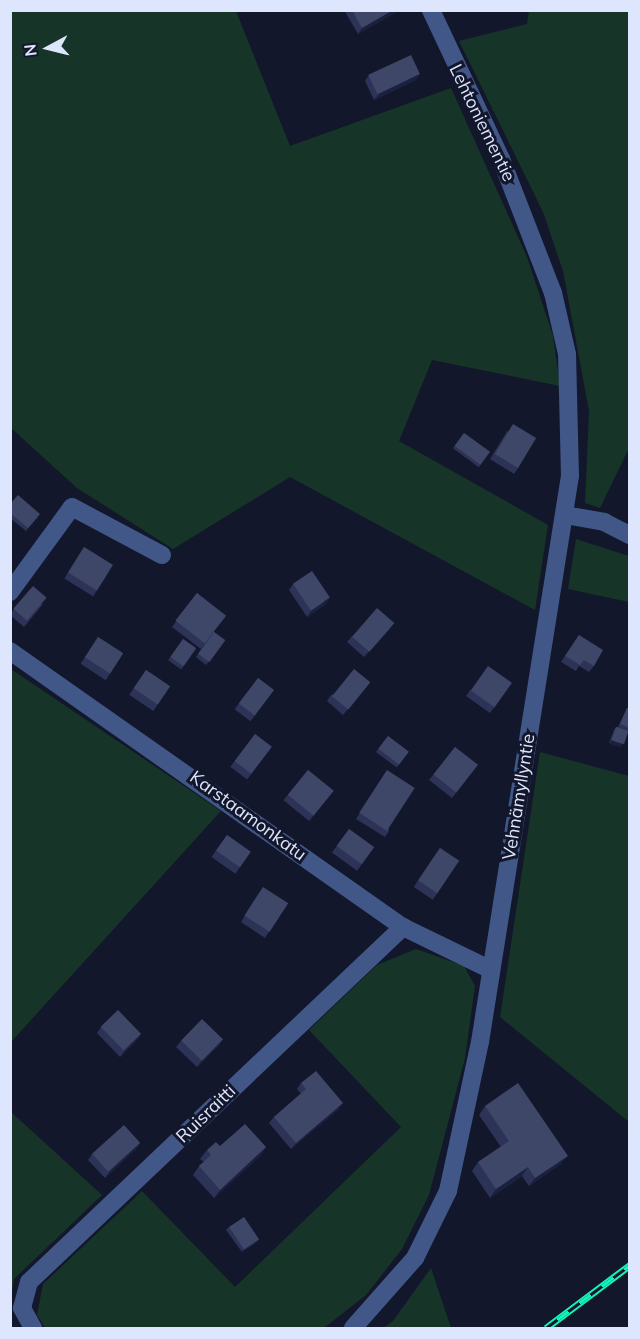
<!DOCTYPE html>
<html>
<head>
<meta charset="utf-8">
<style>
  body { margin:0 }
  #map { position:relative; width:640px; height:1339px; overflow:hidden; background:#13172b; font-family:Mulish,sans-serif }
  div>[style] { position:absolute }
  [style*='--x'] { left:calc(var(--x)*1px); top:calc(var(--y)*1px); width:calc(var(--w)*1px); rotate:calc(var(--a)*1deg) }
  .green>* { inset:0; background:#163528 }
  .minor>* { height:18px; margin:-9px; padding:0 9px; transform-origin:9px; border-radius:9px; background:#405788 }
  .rail>* { height:7px; margin-top:-3.5px; transform-origin:0; background:repeating-linear-gradient(90deg,#13172b 0 14px,#13f4b9 0 28px); box-sizing:border-box; border-block:2px solid #13f4b9 }
  .wall>* { inset:0; background:#2c3357; transform-origin:0 0 }
  .shaded-wall>* { inset:0; background:#1a203e; transform-origin:0 0 }
  .building>* { inset:0; background:#3f4769; transform-origin:0 0 }
  span { translate:-50% -50%; white-space:nowrap; text-align:center; line-height:1.15; -webkit-text-stroke:6px #13172b; paint-order:stroke }
  .street-label { font-size:18px; color:#dee6fd }
  .frame { position:absolute; inset:0; border:12px solid #dee6fd; pointer-events:none }
  .north { position:absolute; left:18px; top:18px; width:60px; height:60px; -webkit-text-stroke:4px #13172b; paint-order:stroke; rotate:263deg; font-size:16px; font-weight:700; line-height:24px; text-align:center; color:#dee6fd }
  .north::after { content:''; display:block; margin:auto; width:21px; height:27px; background:#dee6fd; clip-path:polygon(50% 0,100% 100%,50% 72%,0 100%) }
</style>
</head>
<body>
<div id="map">
  <div class="green">
    <i style="clip-path:polygon(11px 11px,236px 11px,290px 146px,451px 88px,527px 257px,553px 336px,560px 386px,432px 360px,399px 441px,548px 525px,535px 610px,290px 477px,173px 549px,77px 488px,11px 428px)"></i>
    <i style="clip-path:polygon(529px 11px,629px 11px,629px 448px,600px 508px,585px 503px,589px 411px,563px 271px,543px 212px,459px 41px,527px 24px)"></i>
    <i style="clip-path:polygon(576px 539px,629px 556px,629px 602px,568px 589px)"></i>
    <i style="clip-path:polygon(11px 669px,221px 811px,11px 1042px,10px 1042px)"></i>
    <i style="clip-path:polygon(540px 752px,629px 776px,629px 1122px,500px 1017px)"></i>
    <i style="clip-path:polygon(416px 949px,464px 966px,475px 986px,465px 1058px,429px 1195px,402px 1249px,366px 1295px,324px 1328px,45px 1328px,37px 1315px,43px 1284px,142px 1191px,235px 1287px,401px 1127px,309px 1030px,377px 965px)"></i>
    <i style="clip-path:polygon(11px 1112px,102px 1195px,14px 1279px,11px 1299px)"></i>
    <i style="clip-path:polygon(431px 1268px,451px 1328px,383px 1328px,393px 1321px)"></i>
  </div>
  <div class="minor">
    <i style="--x:565;--y:515;--w:40;--a:10"></i>
    <i style="--x:604;--y:522;--w:29;--a:27"></i>
    <i style="--x:10;--y:592;--w:105;--a:-53.9"></i>
    <i style="--x:72;--y:507;--w:102;--a:28.1"></i>
    <i style="--x:10;--y:651;--w:480;--a:35.1"></i>
    <i style="--x:403;--y:927;--w:98;--a:26"></i>
    <i style="--x:33;--y:1328;--w:23;--a:-119"></i>
    <i style="--x:22;--y:1308;--w:27;--a:-75"></i>
    <i style="--x:29;--y:1282;--w:516;--a:-43.51"></i>
    <i style="--x:353;--y:1328;--w:94;--a:-48.5"></i>
    <i style="--x:415;--y:1258;--w:75;--a:-63.8"></i>
    <i style="--x:448;--y:1191;--w:152;--a:-77.9"></i>
    <i style="--x:480;--y:1042;--w:573;--a:-80.97"></i>
    <i style="--x:570;--y:476;--w:122;--a:-91.4"></i>
    <i style="--x:567;--y:354;--w:63;--a:-102.9"></i>
    <i style="--x:553;--y:293;--w:144;--a:-111.2"></i>
    <i style="--x:501;--y:159;--w:165;--a:-115.2"></i>
  </div>
  <div class="rail">
    <i style="--x:546;--y:1328;--w:105;--a:-36.9"></i>
  </div>
  <div class="wall">
    <i style="clip-path:polygon(344px 10px,400px 10px,358px 34px)"></i>
    <i style="clip-path:polygon(369px 75px,416px 80px,374px 100px,365px 81px)"></i>
    <i style="clip-path:polygon(508px 430px,518px 468px,514px 474px,490px 459px)"></i>
    <i style="left:464px;top:433px;width:32px;height:19px;rotate:36deg"></i>
    <i style="clip-path:polygon(10px 504px,38px 517px,26px 531px,10px 518px)"></i>
    <i style="left:84px;top:547px;width:34px;height:37px;rotate:32deg"></i>
    <i style="clip-path:polygon(293px 584px,326px 604px,307px 617px,289px 590px)"></i>
    <i style="clip-path:polygon(197px 593px,214px 632px,225px 640px,206px 665px,196px 657px,209px 639px,201px 649px,172px 627px)"></i>
    <i style="clip-path:polygon(43px 604px,24px 627px,10px 615px,14px 609px)"></i>
    <i style="clip-path:polygon(390px 629px,364px 657px,347px 642px,352px 636px)"></i>
    <i style="clip-path:polygon(579px 635px,594px 666px,589px 672px,579px 666px,576px 671px,561px 662px)"></i>
    <i style="left:98px;top:637px;width:30px;height:32px;rotate:33deg"></i>
    <i style="left:183px;top:639px;width:16px;height:26px;rotate:35deg"></i>
    <i style="left:146px;top:670px;width:29px;height:30px;rotate:34deg"></i>
    <i style="left:258px;top:678px;width:20px;height:39px;rotate:37deg"></i>
    <i style="clip-path:polygon(370px 682px,343px 715px,327px 701px,331px 695px)"></i>
    <i style="clip-path:polygon(512px 683px,490px 713px,466px 696px,470px 690px)"></i>
    <i style="clip-path:polygon(627px 708px,630px 709px,630px 733px,628px 732px,620px 747px,609px 743px,614px 730px,616px 727px,618px 727px)"></i>
    <i style="left:255px;top:734px;width:21px;height:41px;rotate:37deg"></i>
    <i style="left:388px;top:736px;width:26px;height:20px;rotate:37deg"></i>
    <i style="left:455px;top:747px;width:29px;height:42px;rotate:38deg"></i>
    <i style="left:308px;top:770px;width:33px;height:39px;rotate:39deg"></i>
    <i style="clip-path:polygon(387px 770px,389px 831px,385px 837px,356px 819px)"></i>
    <i style="left:349px;top:829px;width:31px;height:29px;rotate:36deg"></i>
    <i style="left:227px;top:835px;width:29px;height:27px;rotate:35deg"></i>
    <i style="left:440px;top:848px;width:23px;height:47px;rotate:34deg"></i>
    <i style="clip-path:polygon(259px 893px,288px 903px,265px 938px,241px 922px)"></i>
    <i style="clip-path:polygon(101px 1027px,141px 1034px,137px 1040px,120px 1057px,97px 1033px)"></i>
    <i style="clip-path:polygon(223px 1039px,219px 1045px,197px 1067px,176px 1047px,181px 1041px)"></i>
    <i style="clip-path:polygon(301px 1083px,339px 1109px,291px 1149px,269px 1123px,274px 1117px,301px 1094px,297px 1089px)"></i>
    <i style="clip-path:polygon(485px 1106px,561px 1164px,529px 1186px,522px 1176px,490px 1198px,472px 1171px,478px 1162px,501px 1147px,479px 1115px)"></i>
    <i style="clip-path:polygon(140px 1143px,136px 1149px,105px 1178px,88px 1160px,92px 1154px)"></i>
    <i style="clip-path:polygon(220px 1146px,266px 1147px,260px 1156px,214px 1198px,193px 1175px,199px 1166px,204px 1162px,200px 1159px,207px 1150px)"></i>
    <i style="clip-path:polygon(229px 1227px,257px 1242px,242px 1252px,226px 1230px)"></i>
  </div>
  <div class="shaded-wall">
    <i style="clip-path:polygon(393px 10px,400px 10px,358px 34px,362px 28px)"></i>
    <i style="clip-path:polygon(420px 74px,416px 80px,374px 100px,379px 94px)"></i>
    <i style="clip-path:polygon(330px 598px,326px 604px,307px 617px,311px 611px)"></i>
    <i style="clip-path:polygon(394px 623px,390px 629px,364px 657px,369px 651px)"></i>
    <i style="left:611px;top:740px;width:12px;height:4px;rotate:20deg"></i>
    <i style="clip-path:polygon(141px 1034px,137px 1040px,120px 1057px,124px 1051px)"></i>
    <i style="clip-path:polygon(223px 1039px,219px 1045px,197px 1067px,201px 1061px)"></i>
    <i style="clip-path:polygon(343px 1103px,339px 1109px,291px 1149px,296px 1143px)"></i>
    <i style="clip-path:polygon(140px 1143px,136px 1149px,105px 1178px,109px 1172px)"></i>
    <i style="clip-path:polygon(266px 1147px,260px 1156px,214px 1198px,220px 1190px)"></i>
    <i style="clip-path:polygon(568px 1156px,561px 1164px,529px 1186px,535px 1178px)"></i>
    <i style="clip-path:polygon(528px 1167px,522px 1176px,490px 1198px,496px 1189px)"></i>
    <i style="clip-path:polygon(259px 1239px,257px 1242px,242px 1252px,244px 1249px)"></i>
  </div>
  <div class="building">
    <i style="clip-path:polygon(352px 10px,393px 10px,362px 28px)"></i>
    <i style="left:411px;top:55px;width:21px;height:47px;rotate:65deg"></i>
    <i style="left:513px;top:424px;width:27px;height:35px;rotate:31deg"></i>
    <i style="left:464px;top:433px;width:32px;height:16px;rotate:36deg"></i>
    <i style="clip-path:polygon(18px 495px,40px 514px,28px 528px,10px 513px,10px 504px)"></i>
    <i style="left:84px;top:547px;width:34px;height:30px;rotate:32deg"></i>
    <i style="left:312px;top:571px;width:32px;height:23px;rotate:56deg"></i>
    <i style="left:33px;top:586px;width:18px;height:30px;rotate:41deg"></i>
    <i style="left:197px;top:593px;width:37px;height:35px;rotate:38deg"></i>
    <i style="left:377px;top:608px;width:23px;height:38px;rotate:41deg"></i>
    <i style="left:214px;top:632px;width:14px;height:27px;rotate:36deg"></i>
    <i style="clip-path:polygon(579px 635px,603px 650px,594px 666px,584px 660px,580px 665px,565px 656px)"></i>
    <i style="left:98px;top:637px;width:30px;height:24px;rotate:33deg"></i>
    <i style="left:183px;top:639px;width:16px;height:22px;rotate:35deg"></i>
    <i style="left:488px;top:666px;width:29px;height:30px;rotate:35deg"></i>
    <i style="left:354px;top:669px;width:21px;height:35px;rotate:39deg"></i>
    <i style="left:146px;top:670px;width:29px;height:22px;rotate:34deg"></i>
    <i style="left:258px;top:678px;width:20px;height:32px;rotate:37deg"></i>
    <i style="clip-path:polygon(627px 708px,630px 709px,630px 728px,620px 724px)"></i>
    <i style="left:616px;top:727px;width:13px;height:14px;rotate:18deg"></i>
    <i style="left:255px;top:734px;width:21px;height:34px;rotate:37deg"></i>
    <i style="left:388px;top:736px;width:26px;height:16px;rotate:37deg"></i>
    <i style="left:455px;top:747px;width:29px;height:35px;rotate:38deg"></i>
    <i style="left:308px;top:770px;width:33px;height:32px;rotate:39deg"></i>
    <i style="left:387px;top:770px;width:33px;height:51px;rotate:33deg"></i>
    <i style="left:349px;top:829px;width:31px;height:21px;rotate:36deg"></i>
    <i style="left:227px;top:835px;width:29px;height:19px;rotate:35deg"></i>
    <i style="left:440px;top:848px;width:23px;height:39px;rotate:34deg"></i>
    <i style="left:263px;top:887px;width:30px;height:34px;rotate:33deg"></i>
    <i style="left:118px;top:1010px;width:33px;height:24px;rotate:46deg"></i>
    <i style="left:202px;top:1019px;width:29px;height:30px;rotate:44deg"></i>
    <i style="clip-path:polygon(316px 1071px,343px 1103px,296px 1143px,274px 1117px,306px 1089px,301px 1083px)"></i>
    <i style="clip-path:polygon(518px 1083px,568px 1156px,535px 1178px,528px 1167px,496px 1189px,478px 1162px,509px 1141px,485px 1106px)"></i>
    <i style="clip-path:polygon(245px 1124px,266px 1147px,220px 1190px,199px 1166px,211px 1155px,207px 1150px,216px 1142px,220px 1146px)"></i>
    <i style="left:124px;top:1125px;width:24px;height:43px;rotate:48deg"></i>
    <i style="left:244px;top:1217px;width:27px;height:18px;rotate:56deg"></i>
  </div>
  <div class="street-label">
    <span style="left:482px;top:123px;rotate:64deg">Lehtoniementie</span>
    <span style="left:519px;top:797px;rotate:-81deg">Vehnämyllyntie</span>
    <span style="left:248px;top:816px;rotate:36deg">Karstaamonkatu</span>
    <span style="left:206px;top:1114px;rotate:-44deg">Ruisraitti</span>
  </div>
  <div class="frame"></div>
  <div class="north">N</div>
</div>
</body>
</html>
